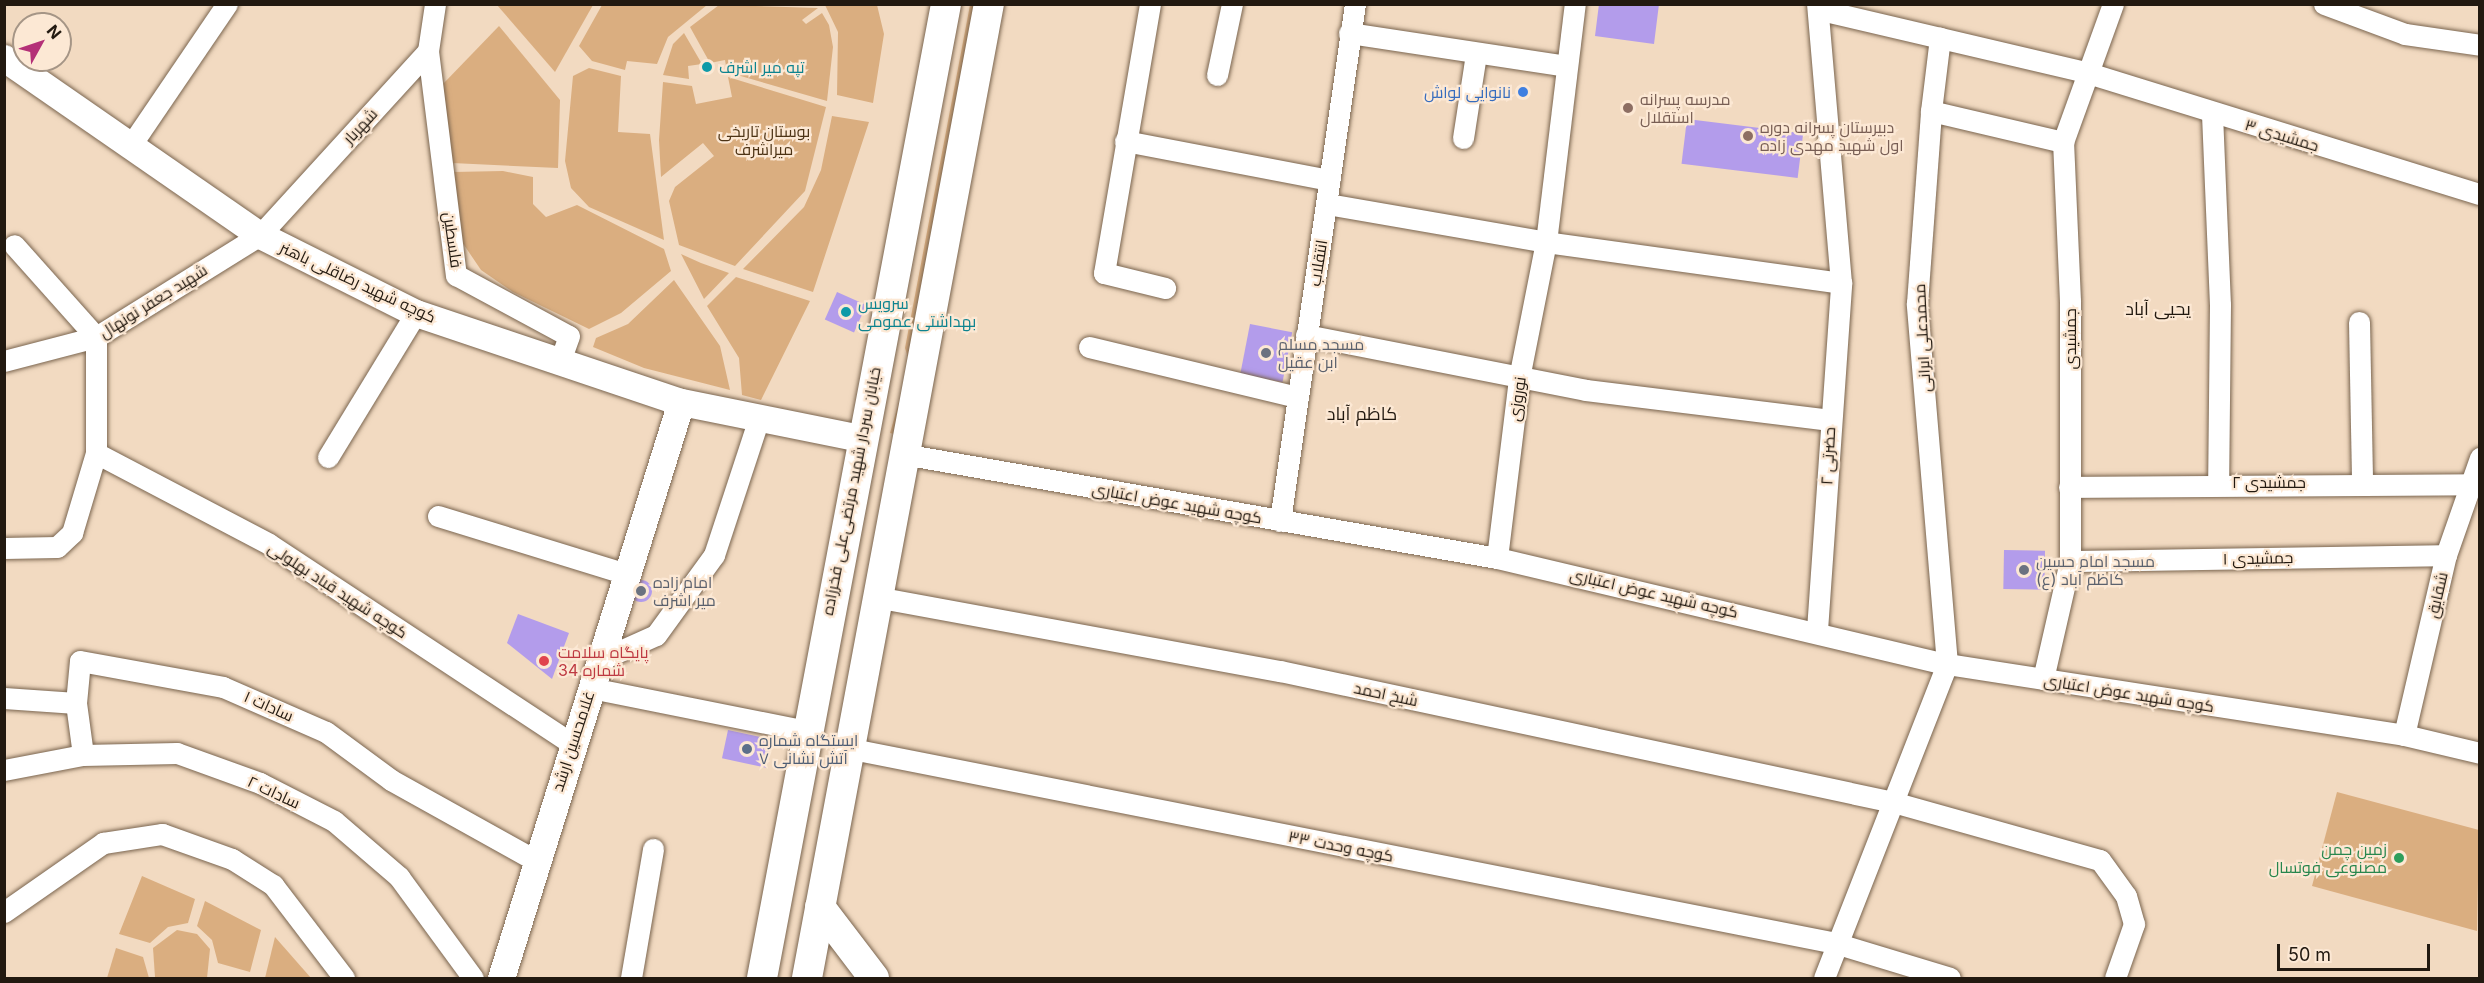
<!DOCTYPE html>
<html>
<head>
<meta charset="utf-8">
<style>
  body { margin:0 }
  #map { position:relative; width:2484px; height:983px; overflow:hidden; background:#f2dac1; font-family:Inter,Cairo,sans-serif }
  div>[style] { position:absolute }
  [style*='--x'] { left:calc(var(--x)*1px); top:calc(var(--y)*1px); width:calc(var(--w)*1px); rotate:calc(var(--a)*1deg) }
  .green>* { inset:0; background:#daae80 }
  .building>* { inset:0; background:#b39ceb; transform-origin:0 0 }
  .round { border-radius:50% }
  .roads { filter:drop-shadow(0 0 2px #7a654f) drop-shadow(0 0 2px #7a654f) }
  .minor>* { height:21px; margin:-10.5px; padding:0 10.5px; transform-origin:10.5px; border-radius:10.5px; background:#fff }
  .tertiary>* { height:27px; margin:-13.5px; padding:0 13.5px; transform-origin:13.5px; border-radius:13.5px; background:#fff }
  .secondary>* { height:30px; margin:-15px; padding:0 15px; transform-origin:15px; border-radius:15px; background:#fff }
  .dots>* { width:16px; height:16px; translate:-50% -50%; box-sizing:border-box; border:3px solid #fce8d4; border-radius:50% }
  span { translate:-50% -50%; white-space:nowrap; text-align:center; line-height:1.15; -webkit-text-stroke:4.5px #fce8d4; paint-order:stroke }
  .culture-label { font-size:16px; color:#0d838f }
  .left { translate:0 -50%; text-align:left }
  .shop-label { font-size:16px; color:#366cbe }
  .right { translate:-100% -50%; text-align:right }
  .education-label { font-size:16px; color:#785e54 }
  .street-label { font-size:16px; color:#221910 }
  .park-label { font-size:16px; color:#4d3315 }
  .worship-label { font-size:16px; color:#5b616d }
  .health-label { font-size:16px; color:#be3a42 }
  .service-label { font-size:16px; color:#4e5e75 }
  .leisure-label { font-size:16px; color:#27864d }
  .neighbourhood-label { font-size:18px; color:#221910 }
  .frame { position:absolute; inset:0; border:6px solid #221910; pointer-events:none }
  .north { position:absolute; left:12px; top:12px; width:60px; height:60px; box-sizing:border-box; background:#fce8d4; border:2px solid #a59586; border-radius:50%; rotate:50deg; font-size:16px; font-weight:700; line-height:24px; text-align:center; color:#221910 }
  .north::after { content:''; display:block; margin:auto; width:21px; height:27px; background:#b43077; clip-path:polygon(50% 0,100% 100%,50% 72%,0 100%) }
  .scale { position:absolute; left:2277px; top:944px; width:153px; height:27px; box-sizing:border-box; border:3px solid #221910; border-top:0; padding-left:8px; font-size:18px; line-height:21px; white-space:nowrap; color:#221910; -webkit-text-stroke:4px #fce8d4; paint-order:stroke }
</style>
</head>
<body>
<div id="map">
  <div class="green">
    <i style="clip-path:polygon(497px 5px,593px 5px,555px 72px)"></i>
    <i style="clip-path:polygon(602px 5px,602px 4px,707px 5px,668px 37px,657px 64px,627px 61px,625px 70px,592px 61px,579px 46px)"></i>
    <i style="clip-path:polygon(719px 5px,818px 8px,802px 20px,806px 24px,822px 13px,829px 25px,833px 47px,827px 101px,727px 72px,725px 60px,710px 63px,690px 27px)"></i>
    <i style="clip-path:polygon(825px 5px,877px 5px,884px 34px,873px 103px,837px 95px,838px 32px)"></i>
    <i style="clip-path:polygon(970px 5px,980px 5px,905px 401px,894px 434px,890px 433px,910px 364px,905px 348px)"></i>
    <i style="clip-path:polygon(499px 26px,560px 100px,558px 168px,452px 163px,443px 84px)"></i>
    <i style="clip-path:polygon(684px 33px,702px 64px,688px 66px,689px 79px,663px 75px,673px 44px)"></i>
    <i style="clip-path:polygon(589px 68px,621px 76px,618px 132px,650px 134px,664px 240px,589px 207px,571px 188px,565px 161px,573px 76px)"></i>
    <i style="clip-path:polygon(728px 77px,826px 107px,805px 191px,735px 266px,679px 245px,669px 201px,675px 187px,714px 156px,703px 143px,661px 177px,659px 140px,663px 82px,692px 86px,696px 104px,732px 97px)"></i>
    <i style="clip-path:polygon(832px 116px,869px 122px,813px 292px,743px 269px,804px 207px,821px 170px)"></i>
    <i style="clip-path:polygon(503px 171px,533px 177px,533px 204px,546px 217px,577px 205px,664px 249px,671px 271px,621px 313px,589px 329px,513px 292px,481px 270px,462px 242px,453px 172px)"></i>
    <i style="clip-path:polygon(681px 254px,701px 263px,729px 273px,704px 299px)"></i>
    <i style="clip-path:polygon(736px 277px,810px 301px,761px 400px,742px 395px,739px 358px,707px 306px)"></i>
    <i style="clip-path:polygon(674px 280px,720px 346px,730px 390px,644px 368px,593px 347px,596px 338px,628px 324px)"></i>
    <i style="clip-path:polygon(2337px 792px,2479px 830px,2477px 931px,2312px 886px)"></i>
    <i style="clip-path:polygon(142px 876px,195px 899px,188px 923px,168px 927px,150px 943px,119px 934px)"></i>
    <i style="clip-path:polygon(205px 901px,261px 930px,250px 972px,218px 963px,212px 940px,197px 926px)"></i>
    <i style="clip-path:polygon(177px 930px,197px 934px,210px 949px,207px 978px,155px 977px,153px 948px)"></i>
    <i style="clip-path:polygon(275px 937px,311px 978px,265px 978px)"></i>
    <i style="clip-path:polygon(116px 948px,143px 957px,149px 978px,107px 978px)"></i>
  </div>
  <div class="building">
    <i style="clip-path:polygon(1599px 4px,1659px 4px,1654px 44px,1595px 36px)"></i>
    <i style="left:1687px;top:119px;width:117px;height:45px;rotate:7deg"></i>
    <i style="left:837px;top:292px;width:32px;height:30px;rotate:24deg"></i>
    <i style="left:1250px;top:324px;width:43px;height:51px;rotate:11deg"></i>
    <i style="left:2004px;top:550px;width:41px;height:39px;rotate:1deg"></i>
    <i class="round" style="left:630px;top:580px;width:22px;height:22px"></i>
    <i style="clip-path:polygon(518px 614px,569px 633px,552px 679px,507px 643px)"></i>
    <i style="left:728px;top:730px;width:45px;height:29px;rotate:12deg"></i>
  </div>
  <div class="roads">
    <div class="minor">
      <i style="--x:1150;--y:4;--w:273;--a:99.7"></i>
      <i style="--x:1104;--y:273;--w:63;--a:13.8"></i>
      <i style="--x:2324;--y:4;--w:86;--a:20.3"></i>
      <i style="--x:2405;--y:34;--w:76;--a:8.3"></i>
      <i style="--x:1821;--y:10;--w:271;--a:13.2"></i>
      <i style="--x:2085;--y:72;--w:413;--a:17.2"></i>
      <i style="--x:1349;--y:33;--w:219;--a:8.6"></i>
      <i style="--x:428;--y:51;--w:226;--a:82.9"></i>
      <i style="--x:456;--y:275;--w:128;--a:28.4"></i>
      <i style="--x:569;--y:336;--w:27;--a:110"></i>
      <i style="--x:1217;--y:75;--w:73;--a:-78.1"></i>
      <i style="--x:1931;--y:111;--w:74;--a:-83"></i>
      <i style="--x:2212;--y:114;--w:191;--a:87.6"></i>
      <i style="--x:2220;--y:305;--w:177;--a:90.6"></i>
      <i style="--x:1463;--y:138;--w:85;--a:-81.2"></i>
      <i style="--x:1125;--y:141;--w:208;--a:10.8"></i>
      <i style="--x:131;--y:145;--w:171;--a:-55.8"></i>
      <i style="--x:1327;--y:204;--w:222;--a:9.8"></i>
      <i style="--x:1546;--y:242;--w:298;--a:7.9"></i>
      <i style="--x:2359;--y:322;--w:159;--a:88.9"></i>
      <i style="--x:1306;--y:335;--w:285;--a:11.1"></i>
      <i style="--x:1586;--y:390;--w:246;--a:7"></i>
      <i style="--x:1089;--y:347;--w:215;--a:13.5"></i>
      <i style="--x:4;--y:361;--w:95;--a:-14.6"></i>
      <i style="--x:96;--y:337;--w:193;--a:-31.9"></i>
      <i style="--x:260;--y:235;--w:249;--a:-47.6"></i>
      <i style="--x:428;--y:51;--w:48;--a:-81.5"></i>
      <i style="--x:96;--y:453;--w:195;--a:27.7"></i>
      <i style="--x:269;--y:544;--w:362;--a:33.4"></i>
      <i style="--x:903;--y:454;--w:603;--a:9.93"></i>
      <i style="--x:1497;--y:558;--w:462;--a:13.3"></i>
      <i style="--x:1947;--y:664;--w:462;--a:8.8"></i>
      <i style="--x:2404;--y:735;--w:78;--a:13.3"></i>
      <i style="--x:328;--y:457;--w:169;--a:-58.6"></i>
      <i style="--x:2069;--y:487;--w:400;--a:-0.4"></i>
      <i style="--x:438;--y:516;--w:198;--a:17.1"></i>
      <i style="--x:1280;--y:521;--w:522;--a:-81.75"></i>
      <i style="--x:4;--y:548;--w:53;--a:-1.1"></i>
      <i style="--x:57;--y:547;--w:21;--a:-43"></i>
      <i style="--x:72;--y:533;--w:84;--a:-73.3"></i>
      <i style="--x:96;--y:453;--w:116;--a:-90"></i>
      <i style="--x:96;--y:337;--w:123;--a:-131.7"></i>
      <i style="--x:1497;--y:558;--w:181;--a:-83"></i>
      <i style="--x:1519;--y:378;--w:139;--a:-78.8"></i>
      <i style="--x:1546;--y:242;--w:240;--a:-83.1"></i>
      <i style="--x:2070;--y:561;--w:376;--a:-0.9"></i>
      <i style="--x:876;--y:597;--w:411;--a:10.4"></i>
      <i style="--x:1280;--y:671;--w:627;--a:12.06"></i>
      <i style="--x:1893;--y:802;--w:215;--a:15.7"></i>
      <i style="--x:2100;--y:860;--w:44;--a:54.2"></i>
      <i style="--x:2126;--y:896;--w:29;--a:74"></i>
      <i style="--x:2134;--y:924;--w:57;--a:109.4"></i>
      <i style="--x:1817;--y:630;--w:348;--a:-86"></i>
      <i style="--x:1841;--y:283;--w:280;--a:-94.9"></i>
      <i style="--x:600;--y:660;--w:61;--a:-24.1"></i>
      <i style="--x:656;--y:635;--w:99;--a:-54.1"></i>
      <i style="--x:714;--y:555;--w:144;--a:-71.8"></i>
      <i style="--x:2043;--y:679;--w:121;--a:-77.1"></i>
      <i style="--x:2070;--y:561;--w:260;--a:-90"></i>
      <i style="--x:2070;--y:301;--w:159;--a:-92.5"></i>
      <i style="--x:2063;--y:142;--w:147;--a:-70.1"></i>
      <i style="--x:591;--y:688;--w:220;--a:11.3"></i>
      <i style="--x:4;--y:698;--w:72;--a:4"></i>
      <i style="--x:76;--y:703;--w:42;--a:-84.6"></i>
      <i style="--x:80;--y:661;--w:145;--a:10.3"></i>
      <i style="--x:223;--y:687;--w:112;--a:23.6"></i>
      <i style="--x:326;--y:732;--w:81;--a:36.4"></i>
      <i style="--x:391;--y:780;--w:165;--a:29.1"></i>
      <i style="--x:76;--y:703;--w:52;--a:82.3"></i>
      <i style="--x:2404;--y:735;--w:185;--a:-76.9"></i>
      <i style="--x:2446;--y:555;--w:103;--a:-70.7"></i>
      <i style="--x:847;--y:748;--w:1007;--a:11.16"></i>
      <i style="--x:1835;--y:943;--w:120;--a:16.9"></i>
      <i style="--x:4;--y:770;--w:80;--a:-10.8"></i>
      <i style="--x:83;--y:755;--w:94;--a:-1.2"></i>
      <i style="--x:177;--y:753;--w:88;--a:19.9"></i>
      <i style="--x:260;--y:783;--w:83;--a:27.2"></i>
      <i style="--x:334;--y:821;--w:86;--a:40.7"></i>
      <i style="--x:399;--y:877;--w:125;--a:53.8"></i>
      <i style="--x:4;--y:912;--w:121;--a:-34.9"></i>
      <i style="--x:103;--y:843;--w:60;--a:-8.7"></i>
      <i style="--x:162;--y:834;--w:74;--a:19.7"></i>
      <i style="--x:232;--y:859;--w:49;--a:32.4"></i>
      <i style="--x:273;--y:885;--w:117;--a:52.6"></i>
      <i style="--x:631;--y:978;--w:131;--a:-80.3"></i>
      <i style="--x:1824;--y:978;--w:337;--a:-68.6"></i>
      <i style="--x:1947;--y:664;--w:362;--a:-94.8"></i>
      <i style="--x:1917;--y:303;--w:193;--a:-85.8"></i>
      <i style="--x:1931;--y:111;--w:136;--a:13.2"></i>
    </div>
    <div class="tertiary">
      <i style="--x:4;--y:58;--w:311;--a:34.7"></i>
      <i style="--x:260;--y:235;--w:174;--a:26.6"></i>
      <i style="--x:416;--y:313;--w:280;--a:18.6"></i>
      <i style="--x:681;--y:402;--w:183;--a:11.4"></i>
      <i style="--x:501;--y:978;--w:603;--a:-72.65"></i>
    </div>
    <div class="secondary">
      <i style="--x:820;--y:907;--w:89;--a:52.7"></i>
      <i style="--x:762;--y:978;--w:991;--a:-79.3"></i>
      <i style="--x:807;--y:978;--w:991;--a:-79.42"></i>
    </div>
  </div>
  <div class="dots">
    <i style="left:707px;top:67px;background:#0f9aa8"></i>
    <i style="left:1523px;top:92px;background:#3f7fe0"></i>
    <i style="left:1628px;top:108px;background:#8d6e63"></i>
    <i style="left:1748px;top:136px;background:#8d6e63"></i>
    <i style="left:846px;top:312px;background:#0f9aa8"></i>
    <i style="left:1266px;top:353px;background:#6b7280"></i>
    <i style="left:2024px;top:570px;background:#6b7280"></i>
    <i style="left:641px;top:591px;background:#6b7280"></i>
    <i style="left:544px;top:661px;background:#e0444e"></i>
    <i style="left:747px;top:749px;background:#5c6f8a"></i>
    <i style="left:2399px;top:858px;background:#2e9e5b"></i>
  </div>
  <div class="culture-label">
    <span class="left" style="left:719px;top:67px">تپه میر اشرف</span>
    <span class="left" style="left:858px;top:312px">سرویس<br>بهداشتی عمومی</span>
  </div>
  <div class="shop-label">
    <span class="right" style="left:1511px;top:92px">نانوایی لواش</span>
  </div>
  <div class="education-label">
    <span class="left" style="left:1640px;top:108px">مدرسه پسرانه<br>استقلال</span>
    <span class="left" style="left:1760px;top:136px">دبیرستان پسرانه دوره<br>اول شهید مهدی زاده</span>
  </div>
  <div class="street-label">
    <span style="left:360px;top:126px;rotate:-47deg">شهریار</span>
    <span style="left:2282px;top:135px;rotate:17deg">جمشیدی ۳</span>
    <span style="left:453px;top:240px;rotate:82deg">فلسطین</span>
    <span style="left:1318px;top:263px;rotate:-81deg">انتقلاب</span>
    <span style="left:358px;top:282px;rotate:25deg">کوچه شهید رضاقلی باهنر</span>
    <span style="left:153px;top:301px;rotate:-32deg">شهید جعفر نونهال</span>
    <span style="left:1922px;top:338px;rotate:-93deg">محمدعلی ایرانی</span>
    <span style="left:2070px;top:339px;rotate:-90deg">جمشیدی</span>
    <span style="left:1517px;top:399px;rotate:-82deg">نوروزی</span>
    <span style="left:1828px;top:456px;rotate:-87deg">حضرتی ۲</span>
    <span style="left:2269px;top:482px">جمشیدی ۲</span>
    <span style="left:851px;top:491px;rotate:-79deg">خیابان سردار شهید مرتضی‌علی فخرزاده</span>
    <span style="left:1177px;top:503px;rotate:10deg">کوچه شهید عوض اعتباری</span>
    <span style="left:2258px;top:558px;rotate:-1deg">جمشیدی ۱</span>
    <span style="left:338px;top:590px;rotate:33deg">کوچه شهید قباد بهلولی</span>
    <span style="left:1654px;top:593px;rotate:13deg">کوچه شهید عوض اعتباری</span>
    <span style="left:2437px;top:595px;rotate:-77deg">شقایق</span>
    <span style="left:2129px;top:693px;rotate:9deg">کوچه شهید عوض اعتباری</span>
    <span style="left:1386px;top:694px;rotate:12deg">شیخ احمد</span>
    <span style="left:269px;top:706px;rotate:24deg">سادات ۱</span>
    <span style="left:573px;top:741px;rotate:-72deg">غلامحسین ارشد</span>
    <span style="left:274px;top:792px;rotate:25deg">سادات ۲</span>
    <span style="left:1341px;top:846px;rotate:11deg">کوچه وحدت ۳۳</span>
  </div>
  <div class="park-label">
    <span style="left:764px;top:140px">بوستان تاریخی<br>میراشرف</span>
  </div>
  <div class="worship-label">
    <span class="left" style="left:1278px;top:353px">مسجد مسلم<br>ابن عقیل</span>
    <span class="left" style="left:2036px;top:570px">مسجد امام حسین<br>(ع) کاظم آباد</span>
    <span class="left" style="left:653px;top:591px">امام زاده<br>میر اشرف</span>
  </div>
  <div class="health-label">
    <span class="left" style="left:558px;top:661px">پایگاه سلامت<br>شماره 34</span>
  </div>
  <div class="service-label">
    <span class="left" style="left:759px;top:749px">ایستگاه شماره<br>۷ آتش نشانی</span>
  </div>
  <div class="leisure-label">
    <span class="right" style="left:2387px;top:858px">زمین چمن<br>مصنوعی فوتسال</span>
  </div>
  <div class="neighbourhood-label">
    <span style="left:2158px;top:309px">یحیی آباد</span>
    <span style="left:1362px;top:414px">کاظم آباد</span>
  </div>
  <div class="frame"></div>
  <div class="north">N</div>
  <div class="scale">50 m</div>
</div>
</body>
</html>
